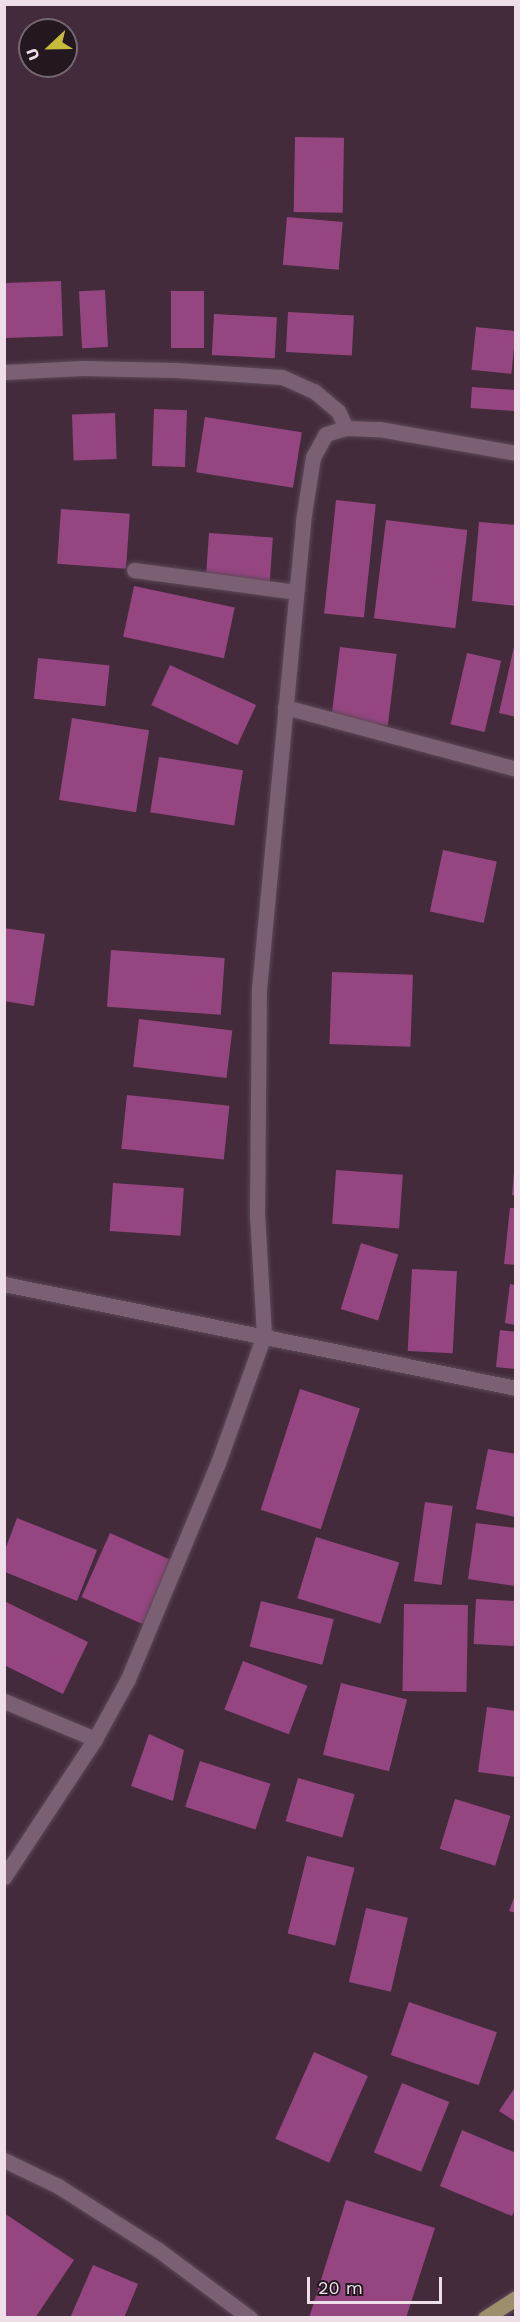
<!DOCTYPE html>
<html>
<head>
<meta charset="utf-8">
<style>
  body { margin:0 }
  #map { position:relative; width:520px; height:2322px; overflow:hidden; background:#432b3c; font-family:"Work Sans",sans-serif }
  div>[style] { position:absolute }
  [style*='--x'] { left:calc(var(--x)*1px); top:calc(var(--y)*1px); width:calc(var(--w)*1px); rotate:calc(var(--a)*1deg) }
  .building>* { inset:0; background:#954681; transform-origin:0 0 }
  .roads { filter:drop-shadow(0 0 2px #5c4856) drop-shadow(0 0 2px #5c4856) }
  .minor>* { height:15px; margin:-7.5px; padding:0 7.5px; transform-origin:7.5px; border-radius:7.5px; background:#7b6073 }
  .primary>* { height:15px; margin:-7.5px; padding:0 7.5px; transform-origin:7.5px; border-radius:7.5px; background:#9d8e6c }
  span { translate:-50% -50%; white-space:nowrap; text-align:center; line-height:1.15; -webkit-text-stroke:4.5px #231820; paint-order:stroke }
  .frame { position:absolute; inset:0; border:6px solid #eedee8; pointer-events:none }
  .north { position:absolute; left:18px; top:18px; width:60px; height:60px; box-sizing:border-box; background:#231820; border:2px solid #746770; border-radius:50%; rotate:248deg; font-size:16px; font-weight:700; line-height:24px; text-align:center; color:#eedee8 }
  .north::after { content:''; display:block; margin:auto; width:21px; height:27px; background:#c7bb3b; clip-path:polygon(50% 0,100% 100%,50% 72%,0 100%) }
  .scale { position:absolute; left:307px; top:2277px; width:135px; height:27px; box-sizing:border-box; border:3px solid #eedee8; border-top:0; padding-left:8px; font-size:18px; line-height:21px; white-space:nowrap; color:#eedee8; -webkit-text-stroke:4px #231820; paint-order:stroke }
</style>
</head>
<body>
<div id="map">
  <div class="building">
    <i style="left:295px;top:137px;width:49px;height:75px;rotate:1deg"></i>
    <i style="left:287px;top:217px;width:56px;height:48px;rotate:5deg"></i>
    <i style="left:61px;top:281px;width:55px;height:57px;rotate:88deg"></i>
    <i style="left:105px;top:290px;width:57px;height:26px;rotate:87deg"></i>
    <i style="left:171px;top:291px;width:33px;height:57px"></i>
    <i style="left:288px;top:312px;width:66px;height:40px;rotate:3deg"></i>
    <i style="left:214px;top:314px;width:63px;height:41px;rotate:3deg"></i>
    <i style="left:476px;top:327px;width:40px;height:43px;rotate:6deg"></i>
    <i style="left:472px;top:387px;width:44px;height:21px;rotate:4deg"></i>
    <i style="left:154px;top:409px;width:33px;height:57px;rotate:2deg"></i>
    <i style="left:115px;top:413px;width:46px;height:43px;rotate:88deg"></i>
    <i style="left:205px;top:417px;width:98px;height:56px;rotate:9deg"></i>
    <i style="left:336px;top:500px;width:40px;height:114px;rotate:6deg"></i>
    <i style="left:61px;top:509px;width:69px;height:55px;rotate:4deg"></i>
    <i style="left:386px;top:520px;width:82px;height:99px;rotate:7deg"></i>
    <i style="clip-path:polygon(479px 522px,516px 525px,516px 606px,472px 601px)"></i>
    <i style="left:209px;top:533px;width:64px;height:44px;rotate:4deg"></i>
    <i style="left:134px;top:586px;width:103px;height:52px;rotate:12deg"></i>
    <i style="clip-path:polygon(516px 638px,516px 717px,499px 713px)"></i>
    <i style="left:340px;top:647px;width:57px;height:72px;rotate:7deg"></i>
    <i style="left:467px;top:653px;width:35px;height:73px;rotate:13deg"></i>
    <i style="left:38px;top:658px;width:72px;height:41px;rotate:6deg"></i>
    <i style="left:170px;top:665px;width:95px;height:44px;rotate:25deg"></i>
    <i style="left:72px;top:718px;width:78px;height:83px;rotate:9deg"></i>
    <i style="left:159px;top:757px;width:85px;height:56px;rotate:9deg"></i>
    <i style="left:443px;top:850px;width:55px;height:63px;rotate:12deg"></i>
    <i style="clip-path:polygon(4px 928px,45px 934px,34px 1006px,4px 1001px)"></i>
    <i style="left:111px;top:950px;width:114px;height:57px;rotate:4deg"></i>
    <i style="left:332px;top:972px;width:81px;height:72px;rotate:2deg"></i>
    <i style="left:139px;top:1019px;width:94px;height:48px;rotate:7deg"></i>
    <i style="left:127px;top:1095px;width:103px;height:54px;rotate:6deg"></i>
    <i style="left:336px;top:1170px;width:67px;height:54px;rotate:4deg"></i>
    <i style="clip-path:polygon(514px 1172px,516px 1172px,516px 1196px,512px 1195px)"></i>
    <i style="left:113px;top:1183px;width:71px;height:48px;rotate:4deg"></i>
    <i style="clip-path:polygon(510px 1208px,516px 1208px,516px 1265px,504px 1264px)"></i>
    <i style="left:361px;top:1243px;width:39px;height:69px;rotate:17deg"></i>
    <i style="left:412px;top:1269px;width:45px;height:82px;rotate:3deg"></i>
    <i style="clip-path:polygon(510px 1284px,516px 1285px,516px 1325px,505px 1323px)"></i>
    <i style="clip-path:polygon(500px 1330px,516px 1332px,516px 1369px,496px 1367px)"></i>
    <i style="left:300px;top:1389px;width:63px;height:127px;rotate:18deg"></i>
    <i style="clip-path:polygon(488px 1449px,516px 1454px,516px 1517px,476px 1509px)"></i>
    <i style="left:425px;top:1502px;width:28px;height:80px;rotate:8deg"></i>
    <i style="clip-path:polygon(17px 1518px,97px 1550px,77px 1601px,5px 1572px,5px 1550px)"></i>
    <i style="clip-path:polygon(476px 1523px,516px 1528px,515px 1586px,468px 1579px)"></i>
    <i style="left:110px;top:1533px;width:69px;height:70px;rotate:24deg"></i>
    <i style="left:316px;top:1537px;width:87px;height:64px;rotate:17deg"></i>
    <i style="left:476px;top:1599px;width:40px;height:45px;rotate:3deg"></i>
    <i style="clip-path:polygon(4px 1601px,88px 1642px,63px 1694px,4px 1665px)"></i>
    <i style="left:261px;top:1601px;width:75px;height:47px;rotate:14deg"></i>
    <i style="left:404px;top:1604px;width:64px;height:87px;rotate:1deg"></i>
    <i style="left:243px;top:1661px;width:69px;height:52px;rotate:21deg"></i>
    <i style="left:341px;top:1683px;width:68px;height:74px;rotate:14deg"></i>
    <i style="clip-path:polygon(487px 1707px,516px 1711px,516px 1777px,478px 1772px)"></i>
    <i style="clip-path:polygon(149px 1734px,184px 1750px,173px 1801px,131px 1786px)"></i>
    <i style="left:200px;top:1761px;width:74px;height:48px;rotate:18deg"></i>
    <i style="left:298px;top:1778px;width:59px;height:45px;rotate:16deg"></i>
    <i style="left:455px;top:1799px;width:58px;height:52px;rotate:17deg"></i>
    <i style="left:307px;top:1856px;width:49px;height:80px;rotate:14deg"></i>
    <i style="clip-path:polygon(515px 1895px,516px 1895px,516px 1913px,509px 1911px)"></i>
    <i style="left:366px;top:1908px;width:43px;height:76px;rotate:13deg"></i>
    <i style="left:409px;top:2002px;width:93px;height:56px;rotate:19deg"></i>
    <i style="left:314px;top:2052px;width:59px;height:95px;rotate:24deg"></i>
    <i style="left:402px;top:2083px;width:51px;height:75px;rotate:22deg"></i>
    <i style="clip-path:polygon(516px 2086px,516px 2122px,499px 2111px)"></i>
    <i style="clip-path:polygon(462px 2130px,516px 2153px,516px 2208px,512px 2216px,440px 2186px)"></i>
    <i style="clip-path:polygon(346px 2200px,435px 2228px,406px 2318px,309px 2318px)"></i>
    <i style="clip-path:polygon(4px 2213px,74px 2260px,35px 2318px,4px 2318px)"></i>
    <i style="clip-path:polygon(93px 2265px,138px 2284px,124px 2318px,70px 2318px)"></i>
  </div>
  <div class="roads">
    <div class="minor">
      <i style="--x:4;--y:372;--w:78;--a:-2.9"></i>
      <i style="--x:82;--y:368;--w:94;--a:1.2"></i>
      <i style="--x:176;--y:370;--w:106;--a:3.8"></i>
      <i style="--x:282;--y:377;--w:35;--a:24"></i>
      <i style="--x:314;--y:391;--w:31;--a:40"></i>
      <i style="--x:338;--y:411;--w:19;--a:65"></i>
      <i style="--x:134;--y:570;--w:163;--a:7.7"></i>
      <i style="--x:285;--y:707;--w:239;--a:15"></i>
      <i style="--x:4;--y:1284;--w:522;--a:11.48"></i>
      <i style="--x:4;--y:1701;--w:99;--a:22.7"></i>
      <i style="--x:4;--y:1877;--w:165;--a:-56.6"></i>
      <i style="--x:95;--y:1739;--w:68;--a:-61.2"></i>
      <i style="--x:128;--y:1679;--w:234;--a:-67.4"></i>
      <i style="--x:218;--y:1463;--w:136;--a:-70.2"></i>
      <i style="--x:264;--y:1335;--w:120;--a:-93.3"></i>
      <i style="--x:257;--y:1215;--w:226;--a:-89.5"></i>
      <i style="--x:259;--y:989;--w:470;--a:-84.6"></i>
      <i style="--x:303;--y:521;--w:65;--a:-81.1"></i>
      <i style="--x:313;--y:457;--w:26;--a:-61"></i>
      <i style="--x:326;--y:434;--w:21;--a:-17"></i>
      <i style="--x:346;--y:428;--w:33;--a:2"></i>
      <i style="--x:379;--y:429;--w:139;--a:9.9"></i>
      <i style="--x:4;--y:2160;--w:60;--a:25.7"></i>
      <i style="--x:58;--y:2186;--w:117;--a:32.5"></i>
      <i style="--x:157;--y:2249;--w:116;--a:36.6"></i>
    </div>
    <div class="primary">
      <i style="--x:485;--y:2318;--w:37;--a:-33"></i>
    </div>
  </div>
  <div class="frame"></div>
  <div class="north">U</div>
  <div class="scale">20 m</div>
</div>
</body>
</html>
